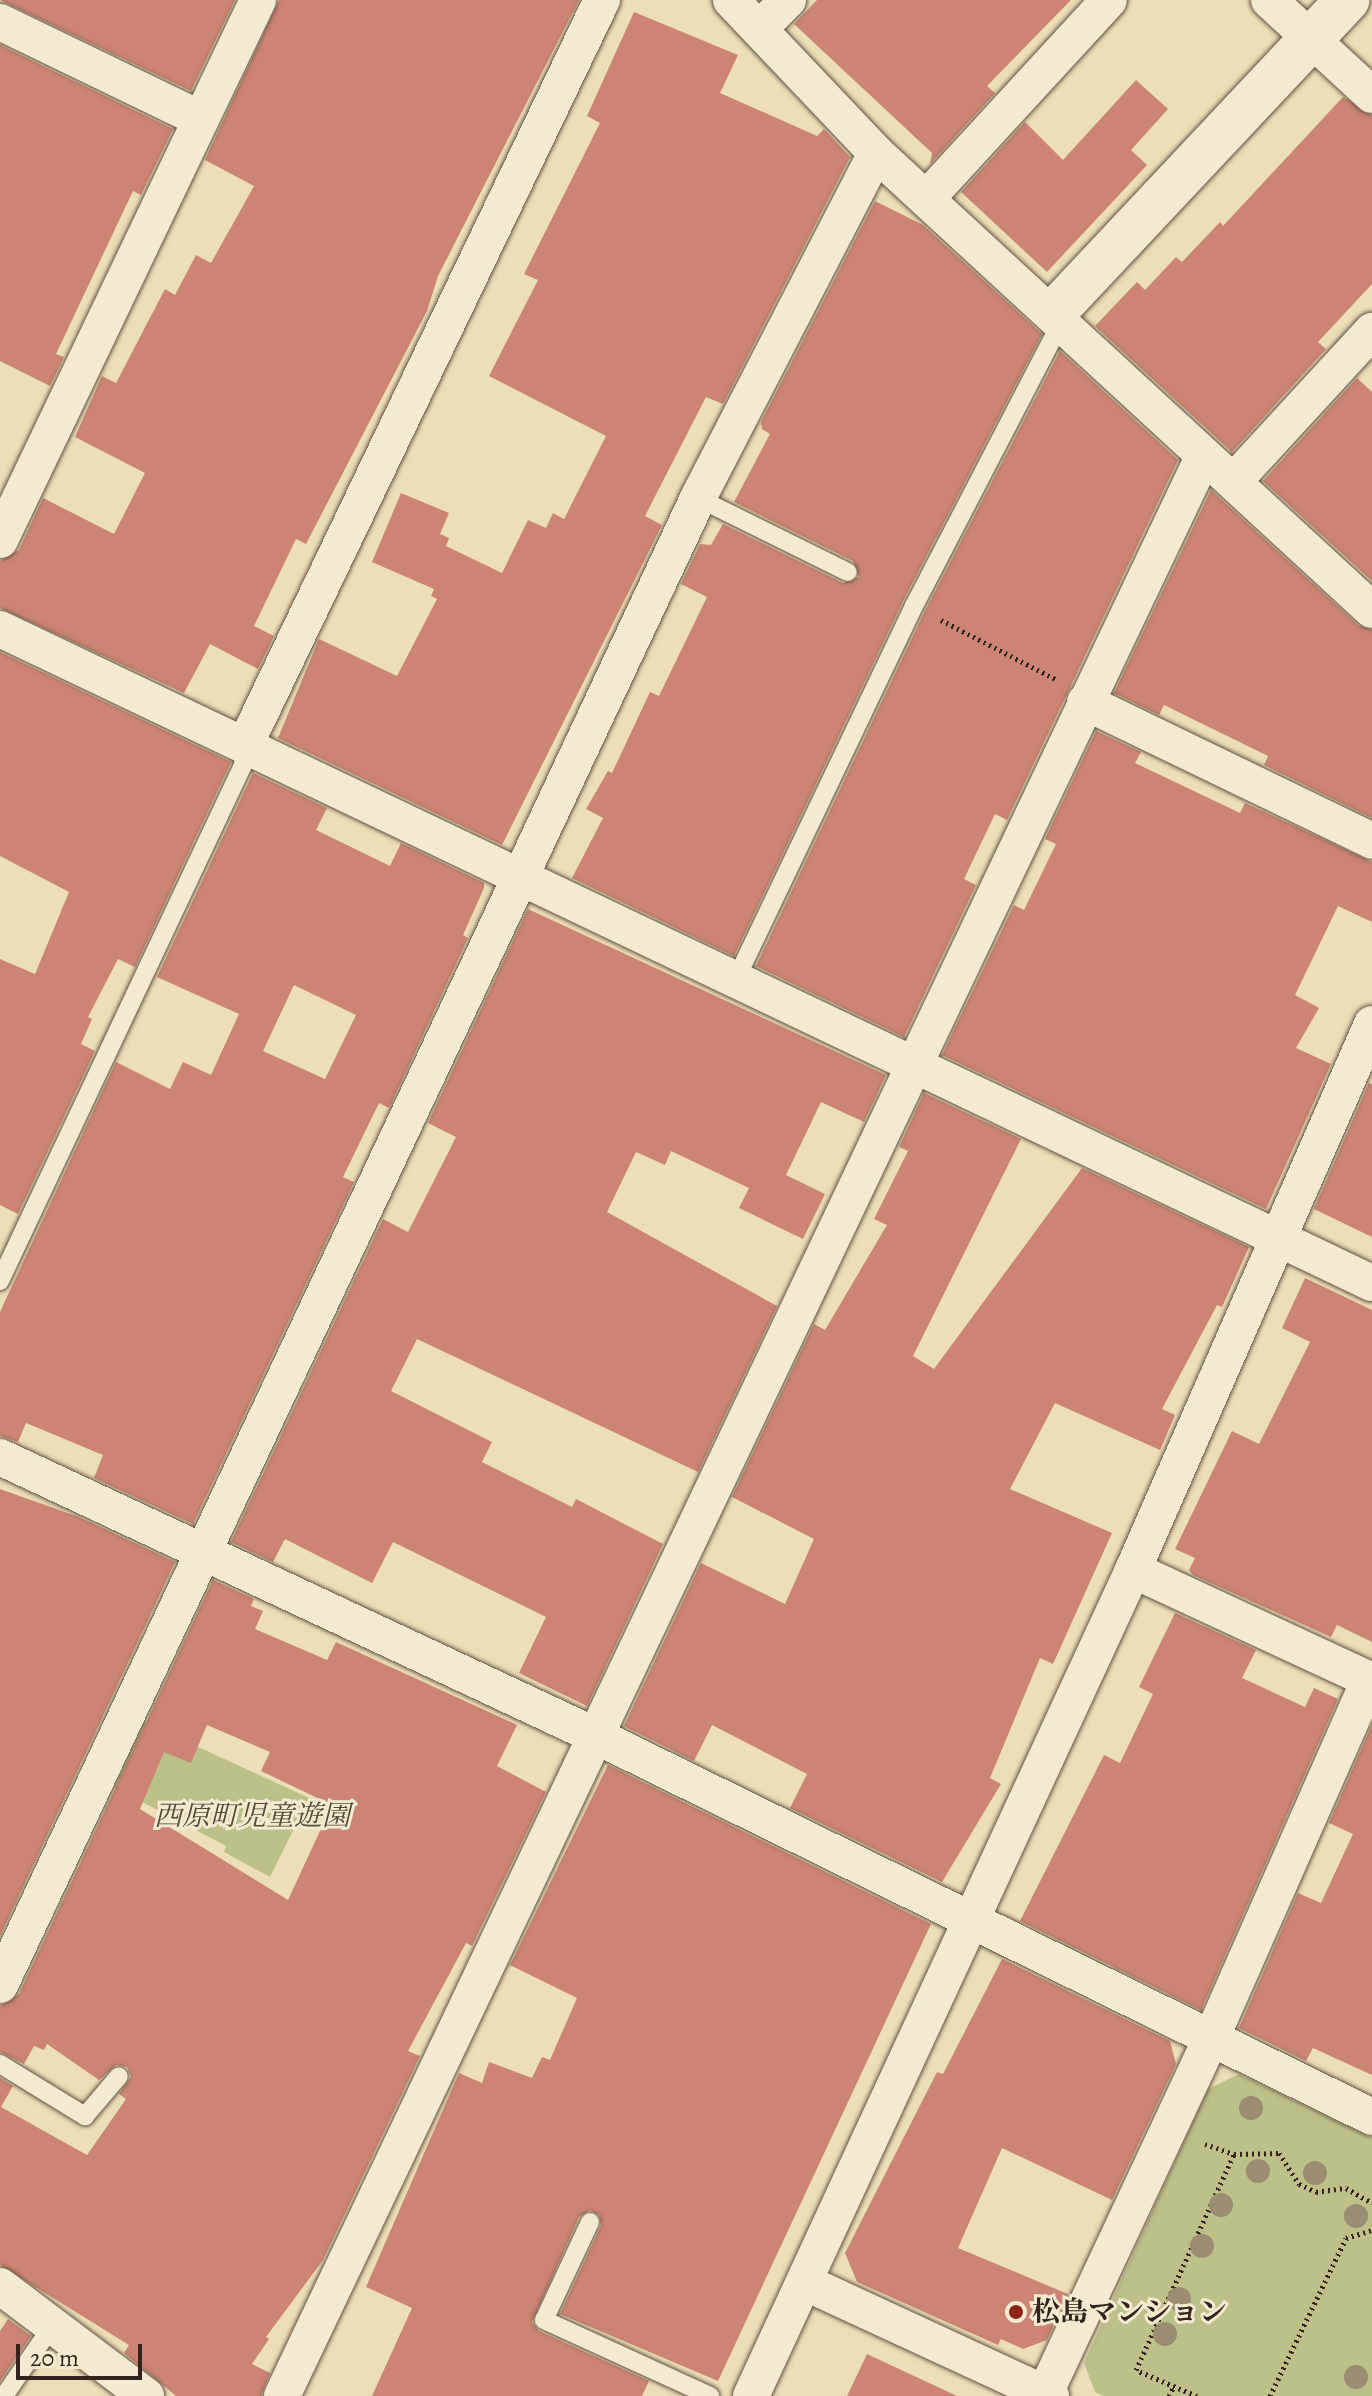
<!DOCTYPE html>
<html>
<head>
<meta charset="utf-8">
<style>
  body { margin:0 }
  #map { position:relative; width:1372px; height:2396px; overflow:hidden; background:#ecdeb7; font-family:Alegreya,"Noto Serif JP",serif }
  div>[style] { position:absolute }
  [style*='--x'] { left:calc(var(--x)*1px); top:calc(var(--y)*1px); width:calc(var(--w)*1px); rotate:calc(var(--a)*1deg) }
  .green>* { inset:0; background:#bec08a }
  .building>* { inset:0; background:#cc8474 }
  .path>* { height:5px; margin-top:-2.5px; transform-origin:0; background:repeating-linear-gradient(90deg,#34231c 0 2px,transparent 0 6px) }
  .roads { filter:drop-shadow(0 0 2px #625243) drop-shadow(0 0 2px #625243) }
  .service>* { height:18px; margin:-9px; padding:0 9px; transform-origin:9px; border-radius:9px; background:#f3ead0 }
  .minor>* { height:36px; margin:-18px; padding:0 18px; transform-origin:18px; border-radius:18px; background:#f3ead0 }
  .tertiary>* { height:44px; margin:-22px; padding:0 22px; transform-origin:22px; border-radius:22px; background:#f3ead0 }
  .trees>* { width:24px; height:24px; margin:-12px; border-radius:50%; background:#9a8d71 }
  .dots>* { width:22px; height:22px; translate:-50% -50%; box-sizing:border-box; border:4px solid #f3ead0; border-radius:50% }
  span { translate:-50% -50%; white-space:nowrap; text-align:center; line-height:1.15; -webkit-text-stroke:6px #f3ead0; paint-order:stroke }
  .park-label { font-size:28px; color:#564a38; font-style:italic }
  .poi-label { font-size:28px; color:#34231c; font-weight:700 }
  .left { translate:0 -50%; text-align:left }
  .scale { position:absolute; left:16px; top:2344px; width:126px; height:36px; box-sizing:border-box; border:4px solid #34231c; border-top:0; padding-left:10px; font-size:24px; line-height:28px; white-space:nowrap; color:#34231c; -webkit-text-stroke:6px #f3ead0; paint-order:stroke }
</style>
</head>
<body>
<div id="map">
  <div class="green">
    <i style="clip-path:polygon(144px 1722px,309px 1798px,270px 1877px,224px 1852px,226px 1846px,114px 1787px)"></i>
    <i style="clip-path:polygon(1239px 2074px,1372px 2138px,1372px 2396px,1104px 2396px,1095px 2392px,1084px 2363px,1208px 2089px)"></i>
  </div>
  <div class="building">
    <i style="clip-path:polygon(0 0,235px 0,191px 91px)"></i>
    <i style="clip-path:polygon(279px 0,579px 0,438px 276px,427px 311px,306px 544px,296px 539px,254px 626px,274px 636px,258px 669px,210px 644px,184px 693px,0 608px,0 561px,19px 550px,43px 498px,114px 534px,145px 473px,75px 437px,102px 376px,116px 383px,165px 289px,175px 295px,196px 255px,211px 263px,254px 186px,205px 160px)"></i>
    <i style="clip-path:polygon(817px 0,1071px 0,987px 86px,995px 93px,930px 164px,932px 153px,794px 24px)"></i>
    <i style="clip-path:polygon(634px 12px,738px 55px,720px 93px,817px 136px,824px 129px,850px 157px,723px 404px,706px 397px,645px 516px,662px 525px,502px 845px,278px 738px,319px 639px,397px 676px,437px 599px,431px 596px,434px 589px,372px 562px,401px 493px,449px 513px,440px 534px,449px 538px,446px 546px,502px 573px,528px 520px,546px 528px,553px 513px,564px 519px,606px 436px,489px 376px,538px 280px,524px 274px,600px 123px,587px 116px)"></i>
    <i style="clip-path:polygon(0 45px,173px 129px,141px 195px,133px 191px,56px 354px,64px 357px,50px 386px,0 361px)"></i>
    <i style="clip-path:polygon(1136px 80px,1168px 109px,1131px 150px,1147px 165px,1047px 272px,961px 192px,1025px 122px,1063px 160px)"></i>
    <i style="clip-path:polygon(1343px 97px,1372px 115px,1372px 284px,1318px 342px,1326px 349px,1232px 452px,1095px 326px,1137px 282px,1145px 290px,1176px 257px,1182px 262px,1220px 222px,1223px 226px)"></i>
    <i style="clip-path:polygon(875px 201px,923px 225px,1042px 334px,903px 601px,734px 956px,572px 878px,603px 818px,586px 809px,608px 771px,612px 773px,650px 692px,659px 696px,707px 597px,681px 584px,700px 544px,711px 545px,723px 524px,843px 583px,859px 577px,853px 561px,734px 502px,770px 434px,762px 429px,761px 422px)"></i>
    <i style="clip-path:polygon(1060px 351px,1178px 460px,1007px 820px,995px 814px,964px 879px,976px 885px,904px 1037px,756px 966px,925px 611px)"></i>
    <i style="clip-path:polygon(1357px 378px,1372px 392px,1372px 581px,1263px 481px)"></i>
    <i style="clip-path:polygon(1211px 490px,1358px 625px,1372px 630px,1372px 818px,1264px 765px,1268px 756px,1164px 705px,1159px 715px,1114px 693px)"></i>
    <i style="clip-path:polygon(0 652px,231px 762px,135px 967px,118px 959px,88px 1017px,92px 1019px,81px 1044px,95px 1051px,18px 1214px,0 1205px,0 959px,35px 974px,69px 892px,0 856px)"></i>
    <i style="clip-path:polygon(1096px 731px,1141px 752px,1135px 763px,1240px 813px,1245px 803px,1372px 862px,1372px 922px,1338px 906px,1295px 995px,1319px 1008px,1296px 1048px,1331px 1064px,1266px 1209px,942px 1055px,1014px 905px,1024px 910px,1056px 844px,1045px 839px)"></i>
    <i style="clip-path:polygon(evenodd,253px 773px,327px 808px,316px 830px,390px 866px,401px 843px,484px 883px,484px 888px,463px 935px,468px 938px,389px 1108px,379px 1103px,343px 1177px,354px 1182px,193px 1524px,94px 1478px,103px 1455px,26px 1423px,18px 1442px,0 1436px,0 1312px,116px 1062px,170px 1089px,183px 1062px,211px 1075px,239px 1014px,157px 977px,253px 773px,294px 985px,356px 1015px,325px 1079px,263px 1051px,294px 985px)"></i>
    <i style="clip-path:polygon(528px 909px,886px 1075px,864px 1122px,821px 1102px,786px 1175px,825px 1194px,803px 1239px,739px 1208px,749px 1188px,671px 1151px,665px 1165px,636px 1152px,607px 1212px,777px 1306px,698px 1472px,417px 1339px,391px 1391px,492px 1442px,482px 1462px,572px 1507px,576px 1499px,663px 1544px,587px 1706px,519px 1673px,546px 1617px,393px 1542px,372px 1583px,285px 1539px,273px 1562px,231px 1542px,383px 1219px,408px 1232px,456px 1137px,428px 1123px)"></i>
    <i style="clip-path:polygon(1369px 1083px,1372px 1084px,1372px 1237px,1314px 1209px)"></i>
    <i style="clip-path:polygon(924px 1093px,1021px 1139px,913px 1356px,934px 1369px,1082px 1168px,1249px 1247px,1222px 1307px,1217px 1305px,1162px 1409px,1175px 1415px,1160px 1450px,1055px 1403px,1010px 1489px,1112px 1533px,1053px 1664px,1040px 1658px,990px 1778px,1001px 1784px,942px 1882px,790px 1808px,807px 1774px,712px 1725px,694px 1761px,624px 1726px,701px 1563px,785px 1604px,814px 1539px,732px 1497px,814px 1324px,825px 1330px,887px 1225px,874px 1219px,908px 1151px,899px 1147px)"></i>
    <i style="clip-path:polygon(1305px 1278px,1372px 1310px,1372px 1642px,1337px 1625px,1331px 1637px,1193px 1575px,1189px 1570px,1195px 1558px,1175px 1549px,1232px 1431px,1259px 1444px,1310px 1342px,1282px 1328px)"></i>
    <i style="clip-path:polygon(0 1489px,79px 1517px,175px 1562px,0 1936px)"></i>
    <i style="clip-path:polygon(evenodd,213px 1580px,254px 1599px,251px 1606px,263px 1611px,255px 1629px,327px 1660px,336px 1642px,517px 1725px,497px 1766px,546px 1792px,472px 1946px,466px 1943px,408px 2051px,420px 2056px,323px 2260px,266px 2337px,269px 2339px,252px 2364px,270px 2373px,261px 2396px,176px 2396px,124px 2353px,129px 2345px,0 2265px,0 2078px,13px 2086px,1px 2107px,87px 2155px,126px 2099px,119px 2094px,131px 2077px,127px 2067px,116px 2065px,99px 2080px,47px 2044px,44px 2050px,34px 2046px,24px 2064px,0 2052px,0 2006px,19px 1994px,213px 1580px,207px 1725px,270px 1752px,261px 1771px,332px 1805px,288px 1900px,140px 1809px,164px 1752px,191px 1763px,207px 1725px)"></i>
    <i style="clip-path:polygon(1175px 1613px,1256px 1650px,1242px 1678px,1305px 1707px,1314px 1688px,1338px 1699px,1201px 2010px,1020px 1921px,1104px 1755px,1120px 1763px,1153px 1694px,1139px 1687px)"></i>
    <i style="clip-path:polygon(1372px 1725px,1372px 2075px,1313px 2048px,1306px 2061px,1239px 2028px,1298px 1893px,1321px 1903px,1353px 1834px,1329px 1823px)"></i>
    <i style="clip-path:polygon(608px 1765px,931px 1924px,718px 2381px,560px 2314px,601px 2226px,599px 2215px,590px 2210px,579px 2217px,532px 2322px,539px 2331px,649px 2381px,642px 2396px,372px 2396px,412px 2308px,366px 2287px,459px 2073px,482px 2083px,489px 2062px,532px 2078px,542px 2057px,550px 2060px,577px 1998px,510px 1965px)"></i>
    <i style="clip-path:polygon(1002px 1959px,1170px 2041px,1176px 2064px,1112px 2200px,1002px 2148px,958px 2248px,1068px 2294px,1047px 2340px,1023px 2349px,1001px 2339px,998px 2345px,857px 2282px,845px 2253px,937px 2072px,943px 2074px)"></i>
    <i style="clip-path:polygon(8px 2319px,31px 2336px,0 2381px,0 2331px)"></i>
    <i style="clip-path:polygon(867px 2354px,957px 2396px,847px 2396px)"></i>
  </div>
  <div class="path">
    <i style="--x:941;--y:620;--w:131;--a:27.3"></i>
    <i style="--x:1205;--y:2144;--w:31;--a:19"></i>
    <i style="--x:1169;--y:2396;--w:11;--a:-63"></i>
    <i style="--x:1197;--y:2396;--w:66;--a:-156.9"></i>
    <i style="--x:1136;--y:2370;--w:237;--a:-65.6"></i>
    <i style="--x:1234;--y:2154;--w:45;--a:-1.3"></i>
    <i style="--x:1279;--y:2153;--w:37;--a:57"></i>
    <i style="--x:1299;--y:2184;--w:19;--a:25"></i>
    <i style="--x:1316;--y:2192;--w:30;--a:-8"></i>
    <i style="--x:1346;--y:2188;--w:30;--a:30"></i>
    <i style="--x:1270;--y:2396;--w:175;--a:-64.3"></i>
    <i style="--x:1346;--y:2238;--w:27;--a:-17"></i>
  </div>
  <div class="roads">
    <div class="service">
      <i style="--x:698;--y:498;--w:167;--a:26.3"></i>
      <i style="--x:737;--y:977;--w:411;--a:-64.5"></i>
      <i style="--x:914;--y:606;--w:319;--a:-62.6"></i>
      <i style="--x:0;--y:1281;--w:570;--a:-64.78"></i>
      <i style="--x:243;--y:765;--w:20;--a:-84"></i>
      <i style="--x:0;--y:2064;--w:100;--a:31.5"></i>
      <i style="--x:85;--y:2116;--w:52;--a:-49.6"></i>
      <i style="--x:590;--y:2222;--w:108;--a:115.1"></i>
      <i style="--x:544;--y:2320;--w:183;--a:24.6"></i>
      <i style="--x:4;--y:2396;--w:86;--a:-55.4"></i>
    </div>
    <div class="minor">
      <i style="--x:731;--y:0;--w:211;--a:46.5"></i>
      <i style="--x:876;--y:153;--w:674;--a:42.66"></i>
      <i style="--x:1269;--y:0;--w:140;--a:42.7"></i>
      <i style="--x:0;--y:22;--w:221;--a:25.8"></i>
      <i style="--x:759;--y:29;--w:41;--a:-45"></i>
      <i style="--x:926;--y:199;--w:270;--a:-47.4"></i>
      <i style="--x:1234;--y:481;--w:204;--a:-47.4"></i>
      <i style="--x:0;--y:540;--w:598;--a:-64.46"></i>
      <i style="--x:0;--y:629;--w:1520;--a:25.49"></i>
      <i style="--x:1085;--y:702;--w:319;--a:25.8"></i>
      <i style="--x:245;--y:745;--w:826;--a:-64.4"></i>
      <i style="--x:0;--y:1457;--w:654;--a:25.08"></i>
      <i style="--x:592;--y:1734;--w:869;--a:26.15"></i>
      <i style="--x:1133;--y:1570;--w:264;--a:24.9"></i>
      <i style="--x:0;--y:1985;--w:1643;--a:-64.85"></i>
      <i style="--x:698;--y:498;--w:388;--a:-62.7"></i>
      <i style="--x:806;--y:2283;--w:270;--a:24.8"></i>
      <i style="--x:0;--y:2286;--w:183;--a:37"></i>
      <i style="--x:1045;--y:2393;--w:389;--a:-64.9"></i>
      <i style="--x:1210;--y:2041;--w:394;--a:-66.2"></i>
      <i style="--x:282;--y:2396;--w:2147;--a:-64.59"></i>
      <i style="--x:751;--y:2396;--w:910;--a:-65.18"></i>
      <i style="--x:1133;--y:1570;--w:596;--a:-66.36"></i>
    </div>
    <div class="tertiary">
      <i style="--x:1062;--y:304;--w:417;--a:-46.8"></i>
    </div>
  </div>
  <div class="trees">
    <i style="left:1251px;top:2108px"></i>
    <i style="left:1258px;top:2171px"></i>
    <i style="left:1315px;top:2173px"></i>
    <i style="left:1221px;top:2205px"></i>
    <i style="left:1356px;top:2216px"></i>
    <i style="left:1202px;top:2246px"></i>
    <i style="left:1179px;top:2299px"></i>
    <i style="left:1165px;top:2334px"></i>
    <i style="left:1356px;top:2377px"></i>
  </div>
  <div class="dots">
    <i style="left:1016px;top:2312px;background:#8f2418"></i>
  </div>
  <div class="park-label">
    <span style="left:252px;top:1816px">西原町児童遊園</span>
  </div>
  <div class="poi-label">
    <span class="left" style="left:1032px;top:2312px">松島マンション</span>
  </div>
  <div class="scale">20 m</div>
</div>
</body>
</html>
